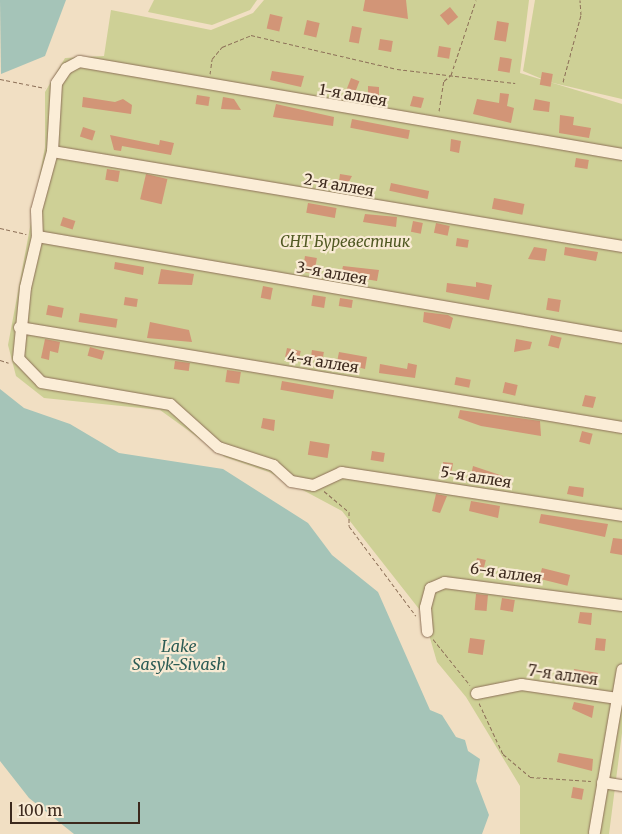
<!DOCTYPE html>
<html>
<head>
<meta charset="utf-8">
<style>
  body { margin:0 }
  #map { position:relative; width:622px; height:834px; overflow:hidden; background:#f1dfc3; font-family:Merriweather,serif }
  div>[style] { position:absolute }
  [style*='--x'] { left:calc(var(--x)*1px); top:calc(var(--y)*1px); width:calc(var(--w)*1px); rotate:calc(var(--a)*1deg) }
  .green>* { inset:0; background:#ced096 }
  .water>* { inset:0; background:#a5c4b8 }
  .building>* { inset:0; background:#d29577; transform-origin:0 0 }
  .path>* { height:1px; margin-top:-0.5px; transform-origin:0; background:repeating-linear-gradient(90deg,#8d7058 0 4px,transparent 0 6.5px) }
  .roads { filter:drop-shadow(0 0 1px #8d7058) drop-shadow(0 0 1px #8d7058) }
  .minor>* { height:11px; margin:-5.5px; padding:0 5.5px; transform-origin:5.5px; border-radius:5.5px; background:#fbedd7 }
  span { translate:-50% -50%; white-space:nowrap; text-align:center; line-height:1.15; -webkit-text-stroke:4.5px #f8ead3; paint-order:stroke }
  .street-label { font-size:15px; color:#3c291d }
  .park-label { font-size:15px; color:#505923; font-style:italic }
  .water-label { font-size:16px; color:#2c5c55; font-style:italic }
  .scale { position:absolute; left:10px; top:802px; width:130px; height:22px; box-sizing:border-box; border:2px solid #3c291d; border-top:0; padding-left:6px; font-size:15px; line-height:18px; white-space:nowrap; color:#3c291d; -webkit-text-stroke:4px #f8ead3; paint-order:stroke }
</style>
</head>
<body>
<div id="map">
  <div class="green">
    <i style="clip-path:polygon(154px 0,257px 0,250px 10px,212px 25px,148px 12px)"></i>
    <i style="clip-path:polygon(264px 0,529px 0,520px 73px,622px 104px,622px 733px,609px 834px,520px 834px,520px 786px,466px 697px,437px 662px,423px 614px,342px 511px,269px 472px,225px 457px,160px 410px,44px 398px,16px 376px,8px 345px,45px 147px,45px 92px,65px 58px,104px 56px,111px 10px,211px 30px,253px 13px)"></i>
    <i style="clip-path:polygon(535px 0,622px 0,622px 99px,549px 82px,523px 71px)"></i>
  </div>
  <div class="water">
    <i style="clip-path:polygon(0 0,66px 0,45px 56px,1px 74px)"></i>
    <i style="clip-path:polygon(0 389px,24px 408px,70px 424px,119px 453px,223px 469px,308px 523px,332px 555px,378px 592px,430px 710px,442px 715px,456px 737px,465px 740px,468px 751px,480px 759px,476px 781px,489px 815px,482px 834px,74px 834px,29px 798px,0 761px)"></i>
  </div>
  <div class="building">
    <i style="clip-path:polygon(365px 0,406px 0,408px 19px,363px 11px)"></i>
    <i style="left:450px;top:7px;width:13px;height:13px;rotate:51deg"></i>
    <i style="left:270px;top:14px;width:13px;height:15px;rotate:13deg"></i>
    <i style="left:307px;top:20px;width:13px;height:15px;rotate:13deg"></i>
    <i style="left:497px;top:21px;width:12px;height:19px;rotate:9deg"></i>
    <i style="left:352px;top:26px;width:10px;height:16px;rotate:11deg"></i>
    <i style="left:380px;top:39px;width:13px;height:11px;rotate:9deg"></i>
    <i style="left:439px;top:46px;width:12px;height:11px;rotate:9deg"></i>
    <i style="left:500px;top:57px;width:12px;height:14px;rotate:9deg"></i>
    <i style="clip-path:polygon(272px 71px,304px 76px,301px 87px,270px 80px)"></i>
    <i style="left:542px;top:72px;width:11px;height:13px;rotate:10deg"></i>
    <i style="left:351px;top:78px;width:9px;height:17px;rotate:21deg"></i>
    <i style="clip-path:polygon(368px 86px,379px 87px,379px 100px,368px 99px)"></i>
    <i style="clip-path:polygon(500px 93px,509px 94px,507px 106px,514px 108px,511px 123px,473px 114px,477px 99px,499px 103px)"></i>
    <i style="left:197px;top:95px;width:13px;height:9px;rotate:9deg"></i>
    <i style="clip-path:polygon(413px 96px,424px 98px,421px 108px,410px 106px)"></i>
    <i style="clip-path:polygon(83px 97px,115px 102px,123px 99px,132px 105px,131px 114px,82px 107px)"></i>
    <i style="clip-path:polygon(223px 97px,234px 99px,241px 110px,221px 109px)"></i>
    <i style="clip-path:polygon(535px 99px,550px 102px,549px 112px,533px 110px)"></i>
    <i style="clip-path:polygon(276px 104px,334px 117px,333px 126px,273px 117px)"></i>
    <i style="clip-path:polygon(560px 115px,574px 117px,573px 125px,591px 128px,589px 138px,559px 133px)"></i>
    <i style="left:352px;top:119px;width:59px;height:9px;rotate:11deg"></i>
    <i style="left:83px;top:127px;width:13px;height:10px;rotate:18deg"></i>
    <i style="clip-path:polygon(110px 135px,159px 145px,160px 140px,174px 143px,171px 155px,122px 146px,121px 151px,114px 150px)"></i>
    <i style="clip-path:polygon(451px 139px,461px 141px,459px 153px,450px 151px)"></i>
    <i style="left:576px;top:158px;width:13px;height:9px;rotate:9deg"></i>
    <i style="left:107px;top:169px;width:13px;height:11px;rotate:9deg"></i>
    <i style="left:146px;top:174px;width:22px;height:26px;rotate:13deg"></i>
    <i style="clip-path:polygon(340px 174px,352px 176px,345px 189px,338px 188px)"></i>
    <i style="left:391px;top:183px;width:39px;height:8px;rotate:12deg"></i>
    <i style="left:494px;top:198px;width:31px;height:11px;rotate:11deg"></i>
    <i style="left:308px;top:203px;width:29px;height:10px;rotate:10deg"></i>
    <i style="clip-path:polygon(365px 214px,397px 217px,396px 227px,363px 222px)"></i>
    <i style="left:63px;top:217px;width:13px;height:9px;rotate:18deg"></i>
    <i style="left:413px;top:221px;width:10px;height:11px;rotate:11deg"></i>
    <i style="left:436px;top:223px;width:14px;height:10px;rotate:12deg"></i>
    <i style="left:457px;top:238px;width:12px;height:8px;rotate:9deg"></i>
    <i style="clip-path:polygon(534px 247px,547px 249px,545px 261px,528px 259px)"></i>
    <i style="clip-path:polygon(565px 247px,598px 252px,596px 261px,564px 255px)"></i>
    <i style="left:305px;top:256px;width:12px;height:16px;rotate:9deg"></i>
    <i style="clip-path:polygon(115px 262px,144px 267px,143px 275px,114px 269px)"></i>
    <i style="clip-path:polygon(343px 266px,379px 270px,377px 281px,341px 275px)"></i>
    <i style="clip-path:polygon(161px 269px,194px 274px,192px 285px,158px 284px)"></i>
    <i style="clip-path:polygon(476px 282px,492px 285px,489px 300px,446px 292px,447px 283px,476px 287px)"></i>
    <i style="left:263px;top:286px;width:10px;height:12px;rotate:11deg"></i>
    <i style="left:313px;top:295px;width:13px;height:11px;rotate:9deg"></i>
    <i style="left:125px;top:297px;width:13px;height:8px;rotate:9deg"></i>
    <i style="left:340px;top:298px;width:13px;height:8px;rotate:9deg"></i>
    <i style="left:548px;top:298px;width:13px;height:12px;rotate:9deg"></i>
    <i style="left:48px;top:305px;width:16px;height:10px;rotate:11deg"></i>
    <i style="clip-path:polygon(424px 312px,448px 315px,453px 318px,450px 329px,423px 322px)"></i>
    <i style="left:80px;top:313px;width:38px;height:9px;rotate:9deg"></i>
    <i style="clip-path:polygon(150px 322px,189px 330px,192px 342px,147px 338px)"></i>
    <i style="left:551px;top:335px;width:11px;height:11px;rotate:15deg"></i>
    <i style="clip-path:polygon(45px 339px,60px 342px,58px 353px,50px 351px,49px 360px,41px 358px)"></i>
    <i style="clip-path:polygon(516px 339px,532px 342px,530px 349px,514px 352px)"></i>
    <i style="left:90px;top:347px;width:15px;height:9px;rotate:16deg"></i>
    <i style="left:287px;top:348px;width:14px;height:9px;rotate:12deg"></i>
    <i style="left:312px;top:350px;width:12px;height:9px;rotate:9deg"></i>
    <i style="clip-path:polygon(339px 352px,367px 357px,365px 369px,337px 362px)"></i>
    <i style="left:175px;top:361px;width:15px;height:8px;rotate:8deg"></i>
    <i style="clip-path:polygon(408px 363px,417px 365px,415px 378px,379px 373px,380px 364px,407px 369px)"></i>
    <i style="left:227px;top:370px;width:14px;height:12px;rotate:8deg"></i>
    <i style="left:456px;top:377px;width:15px;height:8px;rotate:11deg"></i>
    <i style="left:282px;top:381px;width:53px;height:9px;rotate:10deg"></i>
    <i style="left:505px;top:382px;width:13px;height:11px;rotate:13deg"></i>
    <i style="clip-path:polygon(585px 395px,596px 397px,593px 408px,582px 406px)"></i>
    <i style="clip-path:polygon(460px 410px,540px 421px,541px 436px,481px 426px,458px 418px)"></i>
    <i style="clip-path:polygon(263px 418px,275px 420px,274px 431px,261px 428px)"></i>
    <i style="left:582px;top:431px;width:11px;height:11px;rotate:15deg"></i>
    <i style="left:310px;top:441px;width:20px;height:14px;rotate:9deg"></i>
    <i style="left:372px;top:451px;width:13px;height:9px;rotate:9deg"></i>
    <i style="clip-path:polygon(443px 462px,453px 463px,451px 475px,442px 473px)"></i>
    <i style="clip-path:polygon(473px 466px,503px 476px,501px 485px,470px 480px)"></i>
    <i style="clip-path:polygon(569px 486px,584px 488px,583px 497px,567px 494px)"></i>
    <i style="clip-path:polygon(436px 494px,447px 496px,440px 513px,432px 511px)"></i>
    <i style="clip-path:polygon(471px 501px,500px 506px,498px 518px,469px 511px)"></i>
    <i style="clip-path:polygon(541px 514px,608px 524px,605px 537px,539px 523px)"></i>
    <i style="clip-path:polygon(613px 538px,622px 539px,622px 555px,610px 553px)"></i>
    <i style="left:477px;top:558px;width:9px;height:11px;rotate:13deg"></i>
    <i style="left:542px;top:568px;width:29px;height:11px;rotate:14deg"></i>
    <i style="left:476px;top:594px;width:12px;height:16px;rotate:5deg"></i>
    <i style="left:502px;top:598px;width:13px;height:12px;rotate:9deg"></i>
    <i style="clip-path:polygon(580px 612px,592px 613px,591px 625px,578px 623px)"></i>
    <i style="left:470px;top:638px;width:15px;height:15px;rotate:8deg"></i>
    <i style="left:596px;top:638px;width:10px;height:12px;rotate:6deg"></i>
    <i style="clip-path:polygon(574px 669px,598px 673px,597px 681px,573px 676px)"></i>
    <i style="clip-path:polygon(574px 702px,594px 706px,592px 718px,572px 709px)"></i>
    <i style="clip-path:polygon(559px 753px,593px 759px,592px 771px,557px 762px)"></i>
    <i style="left:573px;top:787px;width:11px;height:11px;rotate:10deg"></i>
  </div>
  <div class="path">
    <i style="--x:210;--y:74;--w:15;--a:-82"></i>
    <i style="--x:212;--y:59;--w:16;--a:-50"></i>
    <i style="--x:222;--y:47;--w:31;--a:-22"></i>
    <i style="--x:251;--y:35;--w:150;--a:13.1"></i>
    <i style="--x:397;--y:69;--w:119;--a:6.8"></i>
    <i style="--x:0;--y:79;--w:46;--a:11.3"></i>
    <i style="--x:563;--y:82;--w:69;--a:-75"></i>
    <i style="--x:581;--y:15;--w:15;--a:-94"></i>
    <i style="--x:439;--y:111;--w:30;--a:-81"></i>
    <i style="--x:444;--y:81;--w:9;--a:-41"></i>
    <i style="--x:451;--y:75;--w:79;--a:-71.6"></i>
    <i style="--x:0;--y:228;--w:27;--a:13"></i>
    <i style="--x:0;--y:360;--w:9;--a:18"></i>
    <i style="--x:324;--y:491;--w:33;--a:40"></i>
    <i style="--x:349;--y:512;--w:14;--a:90"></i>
    <i style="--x:349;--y:526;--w:112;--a:53.3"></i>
    <i style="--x:433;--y:639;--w:59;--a:51.2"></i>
    <i style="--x:479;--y:703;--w:56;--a:64.8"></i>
    <i style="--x:503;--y:754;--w:35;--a:40"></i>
    <i style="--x:530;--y:777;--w:61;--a:3.8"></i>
  </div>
  <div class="roads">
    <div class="minor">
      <i style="--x:52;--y:151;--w:578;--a:9.46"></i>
      <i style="--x:622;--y:154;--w:551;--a:-170.28"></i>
      <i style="--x:79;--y:61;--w:15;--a:152"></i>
      <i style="--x:66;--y:68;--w:18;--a:124"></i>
      <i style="--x:56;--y:83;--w:68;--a:93.4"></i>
      <i style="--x:52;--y:151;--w:61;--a:105.2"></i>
      <i style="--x:36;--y:210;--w:26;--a:88"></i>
      <i style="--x:37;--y:236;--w:52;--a:103.2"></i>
      <i style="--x:25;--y:287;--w:71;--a:95.6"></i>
      <i style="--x:18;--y:358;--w:33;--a:46"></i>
      <i style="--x:41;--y:382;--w:131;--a:9.7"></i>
      <i style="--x:170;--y:404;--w:64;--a:41.9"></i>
      <i style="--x:218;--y:447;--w:58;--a:18.1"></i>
      <i style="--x:273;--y:465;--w:24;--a:42"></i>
      <i style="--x:291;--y:481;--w:22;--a:10"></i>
      <i style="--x:313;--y:485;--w:31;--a:-25"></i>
      <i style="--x:341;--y:472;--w:284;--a:8.7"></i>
      <i style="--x:37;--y:236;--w:594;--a:9.8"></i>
      <i style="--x:19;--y:327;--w:611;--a:9.42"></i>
      <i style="--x:427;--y:631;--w:24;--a:-95"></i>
      <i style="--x:425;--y:607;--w:20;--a:-75"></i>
      <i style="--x:430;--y:588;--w:15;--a:-23"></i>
      <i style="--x:444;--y:582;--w:179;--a:7.4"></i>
      <i style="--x:476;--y:693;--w:46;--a:-11.3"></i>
      <i style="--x:521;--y:684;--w:97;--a:8.3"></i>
      <i style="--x:602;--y:782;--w:20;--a:9"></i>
      <i style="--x:594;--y:832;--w:165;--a:-80.3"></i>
    </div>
  </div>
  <div class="street-label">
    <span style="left:353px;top:95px;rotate:10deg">1-я аллея</span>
    <span style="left:339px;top:185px;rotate:10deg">2-я аллея</span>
    <span style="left:332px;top:273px;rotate:10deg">3-я аллея</span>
    <span style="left:323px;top:362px;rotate:9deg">4-я аллея</span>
    <span style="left:476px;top:477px;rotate:9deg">5-я аллея</span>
    <span style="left:506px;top:573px;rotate:8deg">6-я аллея</span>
    <span style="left:563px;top:675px;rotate:8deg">7-я аллея</span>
  </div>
  <div class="park-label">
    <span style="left:345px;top:242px">СНТ Буревестник</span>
  </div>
  <div class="water-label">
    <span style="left:179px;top:655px">Lake<br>Sasyk-Sivash</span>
  </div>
  <div class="scale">100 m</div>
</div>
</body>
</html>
